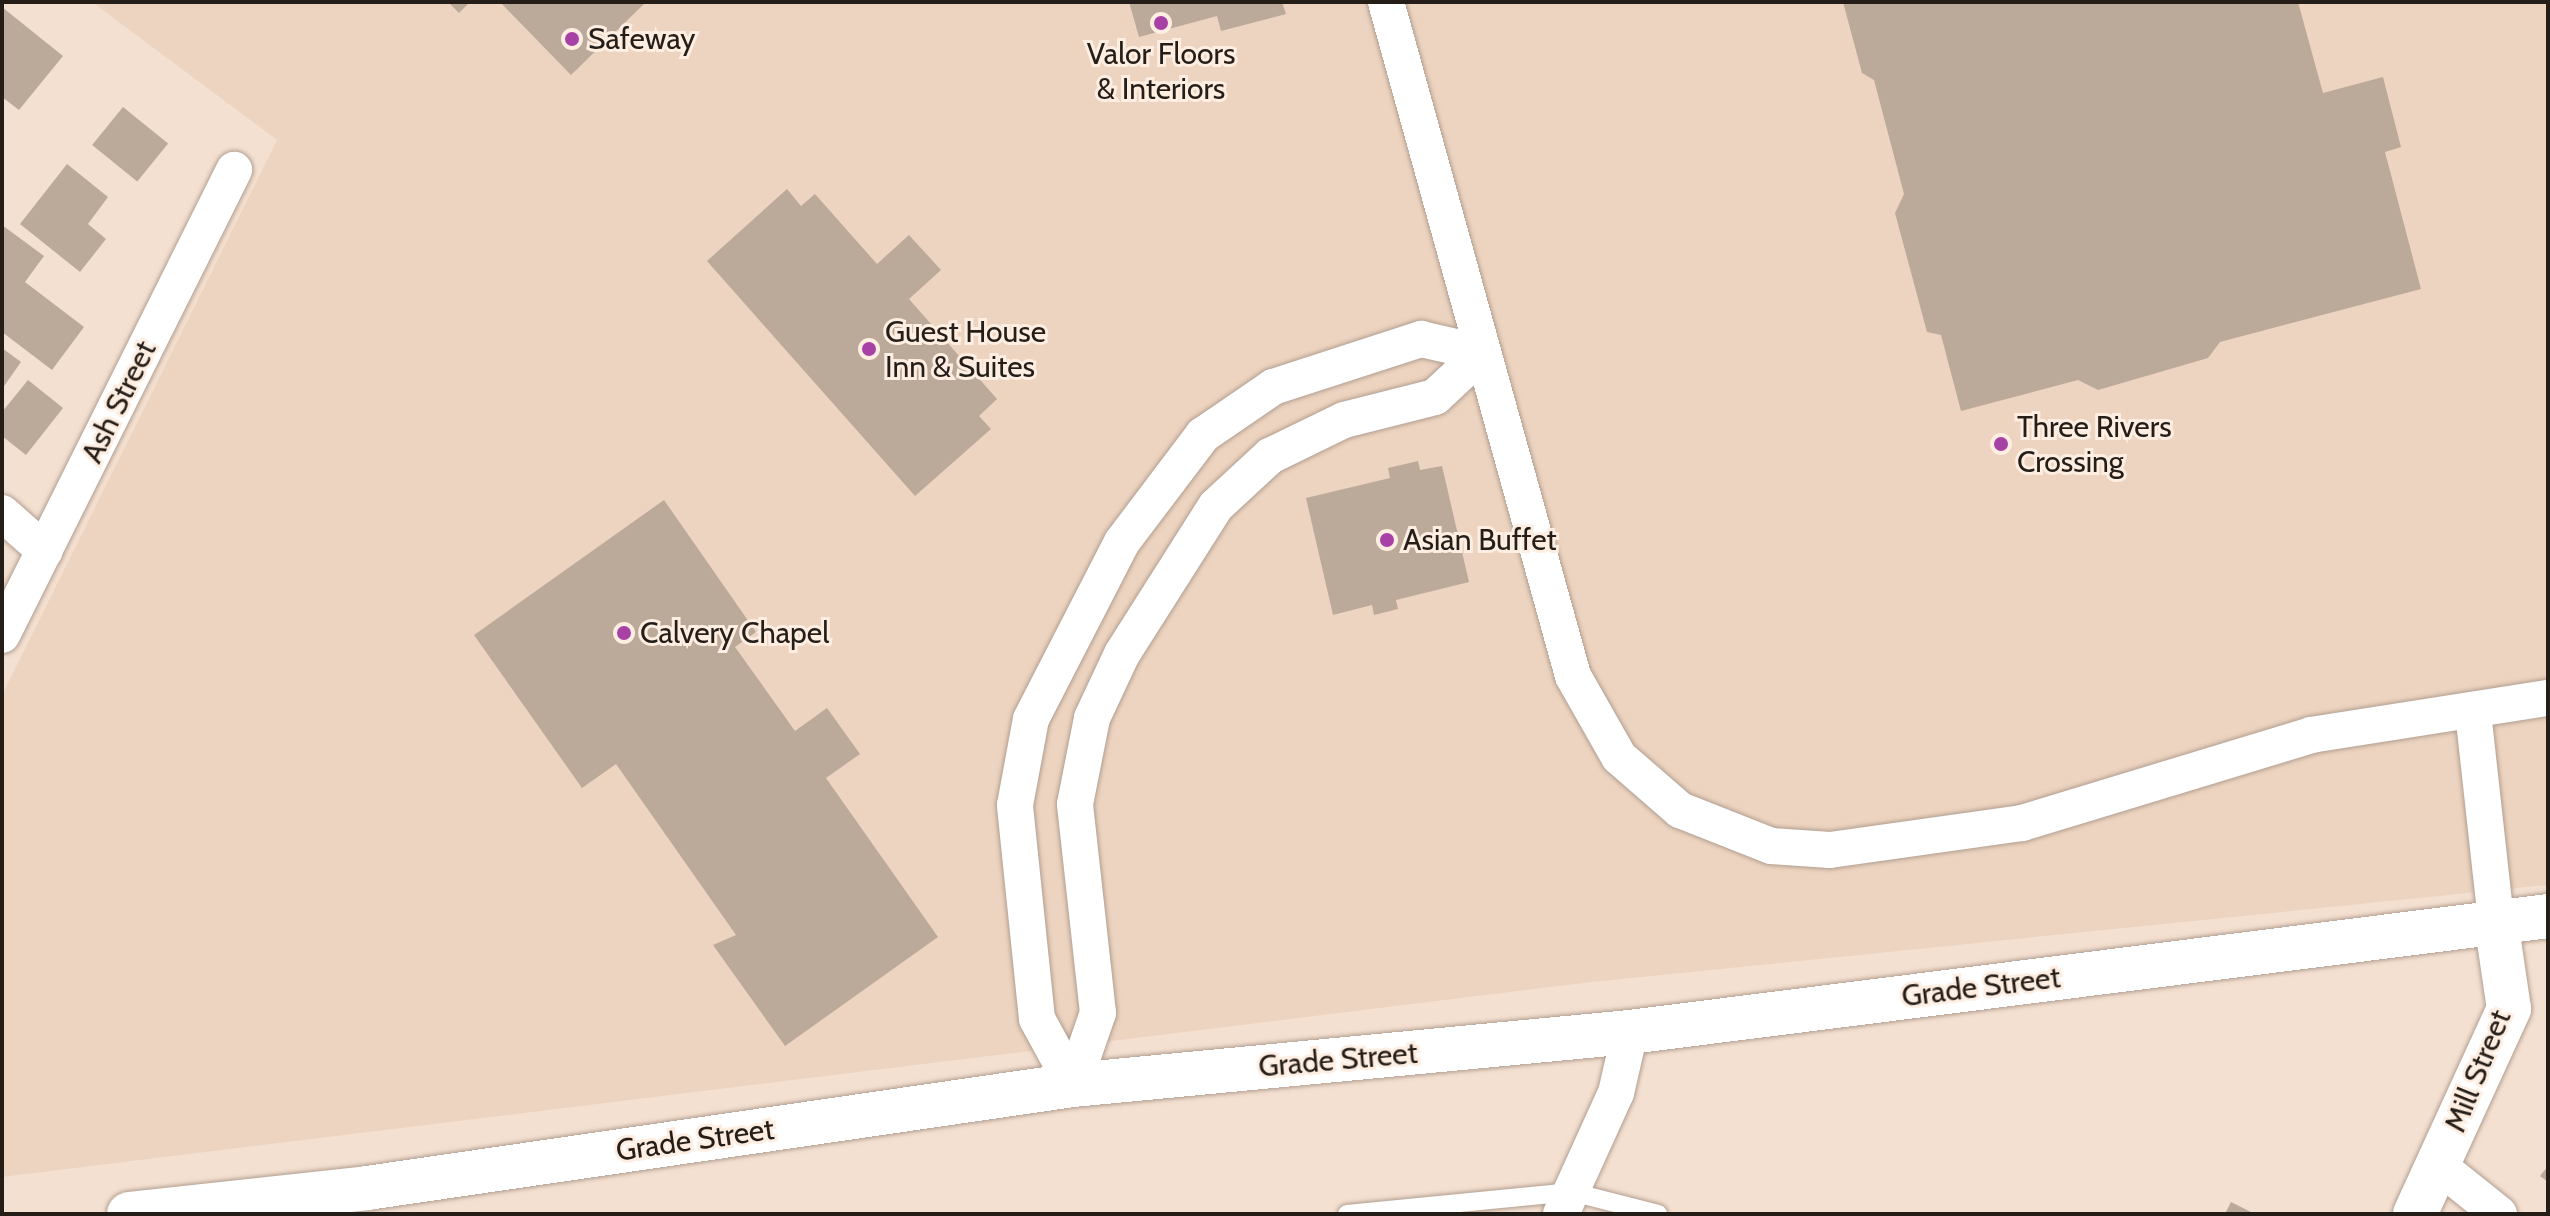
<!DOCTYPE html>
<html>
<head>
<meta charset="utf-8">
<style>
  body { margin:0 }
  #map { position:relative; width:2550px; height:1216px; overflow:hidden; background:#f4e0d1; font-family:Cabin,sans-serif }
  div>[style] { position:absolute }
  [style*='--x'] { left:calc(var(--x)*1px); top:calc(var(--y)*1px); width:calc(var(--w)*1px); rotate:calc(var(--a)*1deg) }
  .built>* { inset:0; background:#edd4c0 }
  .building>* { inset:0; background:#bba99a; transform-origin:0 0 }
  .roads { filter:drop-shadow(0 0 2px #b19e90) drop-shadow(0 0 2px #b19e90) }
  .service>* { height:18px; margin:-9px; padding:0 9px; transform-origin:9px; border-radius:9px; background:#fff }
  .minor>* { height:36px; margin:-18px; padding:0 18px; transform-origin:18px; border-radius:18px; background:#fff }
  .tertiary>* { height:44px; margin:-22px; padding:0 22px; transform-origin:22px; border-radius:22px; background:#fff }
  .secondary>* { height:44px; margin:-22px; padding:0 22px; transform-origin:22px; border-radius:22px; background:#fff }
  .dots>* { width:22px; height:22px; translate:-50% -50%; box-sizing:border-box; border:4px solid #feeee2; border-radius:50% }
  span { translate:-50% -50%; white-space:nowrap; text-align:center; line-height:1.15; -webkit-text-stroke:6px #feeee2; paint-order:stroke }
  .poi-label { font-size:30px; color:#251e18 }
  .left { translate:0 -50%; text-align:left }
  .street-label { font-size:30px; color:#251e18 }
  .frame { position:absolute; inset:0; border:4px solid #251e18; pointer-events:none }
</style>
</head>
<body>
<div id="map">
  <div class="built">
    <i style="clip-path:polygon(92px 2px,2548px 2px,2548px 885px,1592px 982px,2px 1177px,2px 695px,277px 140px)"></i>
  </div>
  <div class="building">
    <i style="clip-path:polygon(448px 2px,470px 2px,459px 13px)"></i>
    <i style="clip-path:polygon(500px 2px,646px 2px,571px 75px)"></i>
    <i style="clip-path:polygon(1129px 2px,1282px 2px,1286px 14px,1221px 31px,1217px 16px,1139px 37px)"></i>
    <i style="clip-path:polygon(1843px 2px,2298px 2px,2323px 93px,2383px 77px,2401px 147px,2385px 152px,2421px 289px,2220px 342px,2208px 358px,2098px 390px,2078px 380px,1961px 411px,1941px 335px,1927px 332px,1895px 213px,1904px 194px,1874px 80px,1862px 73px)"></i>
    <i style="clip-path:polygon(2px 7px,63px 56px,19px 110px,2px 97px)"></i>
    <i style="left:123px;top:107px;width:58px;height:49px;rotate:39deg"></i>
    <i style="clip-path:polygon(67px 164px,108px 197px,88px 224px,106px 239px,80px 272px,20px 224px)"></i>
    <i style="clip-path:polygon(787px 189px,801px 206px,815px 194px,877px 264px,909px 235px,941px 270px,909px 299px,997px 399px,979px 416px,991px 429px,915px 496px,707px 261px)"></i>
    <i style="clip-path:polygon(2px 225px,44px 256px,25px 282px,84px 327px,52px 370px,2px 332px)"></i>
    <i style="clip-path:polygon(2px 348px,21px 362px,2px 389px)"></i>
    <i style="clip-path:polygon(28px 380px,63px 408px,26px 455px,2px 436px,2px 412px)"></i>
    <i style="clip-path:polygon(1418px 461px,1420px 470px,1442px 466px,1469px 582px,1396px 600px,1398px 609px,1374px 615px,1372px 605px,1333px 615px,1306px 498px,1390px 478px,1388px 468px)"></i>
    <i style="clip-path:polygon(664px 500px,756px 632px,735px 647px,795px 731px,827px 708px,860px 754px,826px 778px,938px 937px,785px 1046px,713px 945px,736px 935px,616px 764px,582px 788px,474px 635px)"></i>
    <i style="clip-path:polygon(2548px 1166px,2548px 1182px,2540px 1176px)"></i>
    <i style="clip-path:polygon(2231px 1202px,2255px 1214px,2225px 1214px)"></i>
  </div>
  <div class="roads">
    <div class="service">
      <i style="--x:1347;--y:1214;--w:226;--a:-5.6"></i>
      <i style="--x:1572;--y:1192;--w:89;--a:14.3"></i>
    </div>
    <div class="minor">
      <i style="--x:1386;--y:2;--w:699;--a:74.49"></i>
      <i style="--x:1573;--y:676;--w:93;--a:60.4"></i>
      <i style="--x:1619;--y:757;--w:81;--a:41"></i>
      <i style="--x:1680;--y:810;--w:98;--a:21.6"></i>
      <i style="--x:1771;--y:846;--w:59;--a:3.9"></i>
      <i style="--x:1830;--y:850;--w:194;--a:-8"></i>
      <i style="--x:2022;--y:823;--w:302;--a:-16.9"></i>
      <i style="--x:2311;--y:735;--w:240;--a:-8.9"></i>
      <i style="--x:2;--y:513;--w:57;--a:41.5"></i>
      <i style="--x:2;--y:635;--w:520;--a:-63.48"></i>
      <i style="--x:2473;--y:712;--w:210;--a:83.7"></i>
      <i style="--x:1073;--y:1085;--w:75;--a:-118.6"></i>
      <i style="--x:1037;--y:1019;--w:215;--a:-95.9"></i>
      <i style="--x:1015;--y:805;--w:87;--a:-79.5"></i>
      <i style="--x:1031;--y:719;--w:199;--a:-62.8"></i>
      <i style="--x:1122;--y:542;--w:134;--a:-52.9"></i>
      <i style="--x:1203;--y:435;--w:85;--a:-34.4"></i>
      <i style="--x:1273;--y:387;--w:156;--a:-18"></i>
      <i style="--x:1421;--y:339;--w:63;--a:12.9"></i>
      <i style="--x:1073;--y:1085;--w:76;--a:-70.9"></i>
      <i style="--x:1098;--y:1013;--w:210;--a:-96.3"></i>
      <i style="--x:1075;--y:804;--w:88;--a:-78.8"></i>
      <i style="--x:1092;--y:718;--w:71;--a:-64.9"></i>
      <i style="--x:1122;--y:654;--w:175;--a:-57.6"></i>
      <i style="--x:1216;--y:506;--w:74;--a:-42.8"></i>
      <i style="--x:1270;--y:456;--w:82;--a:-25.9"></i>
      <i style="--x:1344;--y:420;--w:94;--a:-14.2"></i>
      <i style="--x:1435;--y:397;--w:64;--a:-43.1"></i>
      <i style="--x:2439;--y:1166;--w:77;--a:38.7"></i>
      <i style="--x:1561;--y:1214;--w:133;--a:-65.6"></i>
      <i style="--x:1616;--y:1093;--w:63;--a:-77.1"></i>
    </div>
    <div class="tertiary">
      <i style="--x:2415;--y:1214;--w:226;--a:-65.4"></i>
      <i style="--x:2509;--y:1009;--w:89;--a:-98.4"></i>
    </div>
    <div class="secondary">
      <i style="--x:129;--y:1214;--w:239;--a:-6.2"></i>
      <i style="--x:367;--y:1188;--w:713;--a:-8.3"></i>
      <i style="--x:1073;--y:1085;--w:560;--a:-5.44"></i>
      <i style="--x:1630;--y:1032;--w:925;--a:-7.2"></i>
    </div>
  </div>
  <div class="dots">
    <i style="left:1161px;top:23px;background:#a841a5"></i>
    <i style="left:572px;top:39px;background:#a841a5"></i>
    <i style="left:869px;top:349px;background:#a841a5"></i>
    <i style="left:2001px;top:444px;background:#a841a5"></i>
    <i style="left:1387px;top:540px;background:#a841a5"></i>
    <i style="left:624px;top:633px;background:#a841a5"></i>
  </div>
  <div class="poi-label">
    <span class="left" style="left:588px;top:39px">Safeway</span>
    <span style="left:1161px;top:71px">Valor Floors<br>&amp; Interiors</span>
    <span class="left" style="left:885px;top:349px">Guest House<br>Inn &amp; Suites</span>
    <span class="left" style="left:2017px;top:444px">Three Rivers<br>Crossing</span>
    <span class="left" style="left:1403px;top:540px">Asian Buffet</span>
    <span class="left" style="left:640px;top:633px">Calvery Chapel</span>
  </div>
  <div class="street-label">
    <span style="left:119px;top:402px;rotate:-64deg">Ash Street</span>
    <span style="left:1981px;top:987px;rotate:-7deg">Grade Street</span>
    <span style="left:1338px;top:1060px;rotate:-5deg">Grade Street</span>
    <span style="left:2478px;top:1071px;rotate:-68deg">Mill Street</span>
    <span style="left:695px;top:1140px;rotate:-8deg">Grade Street</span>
  </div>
  <div class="frame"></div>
</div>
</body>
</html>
